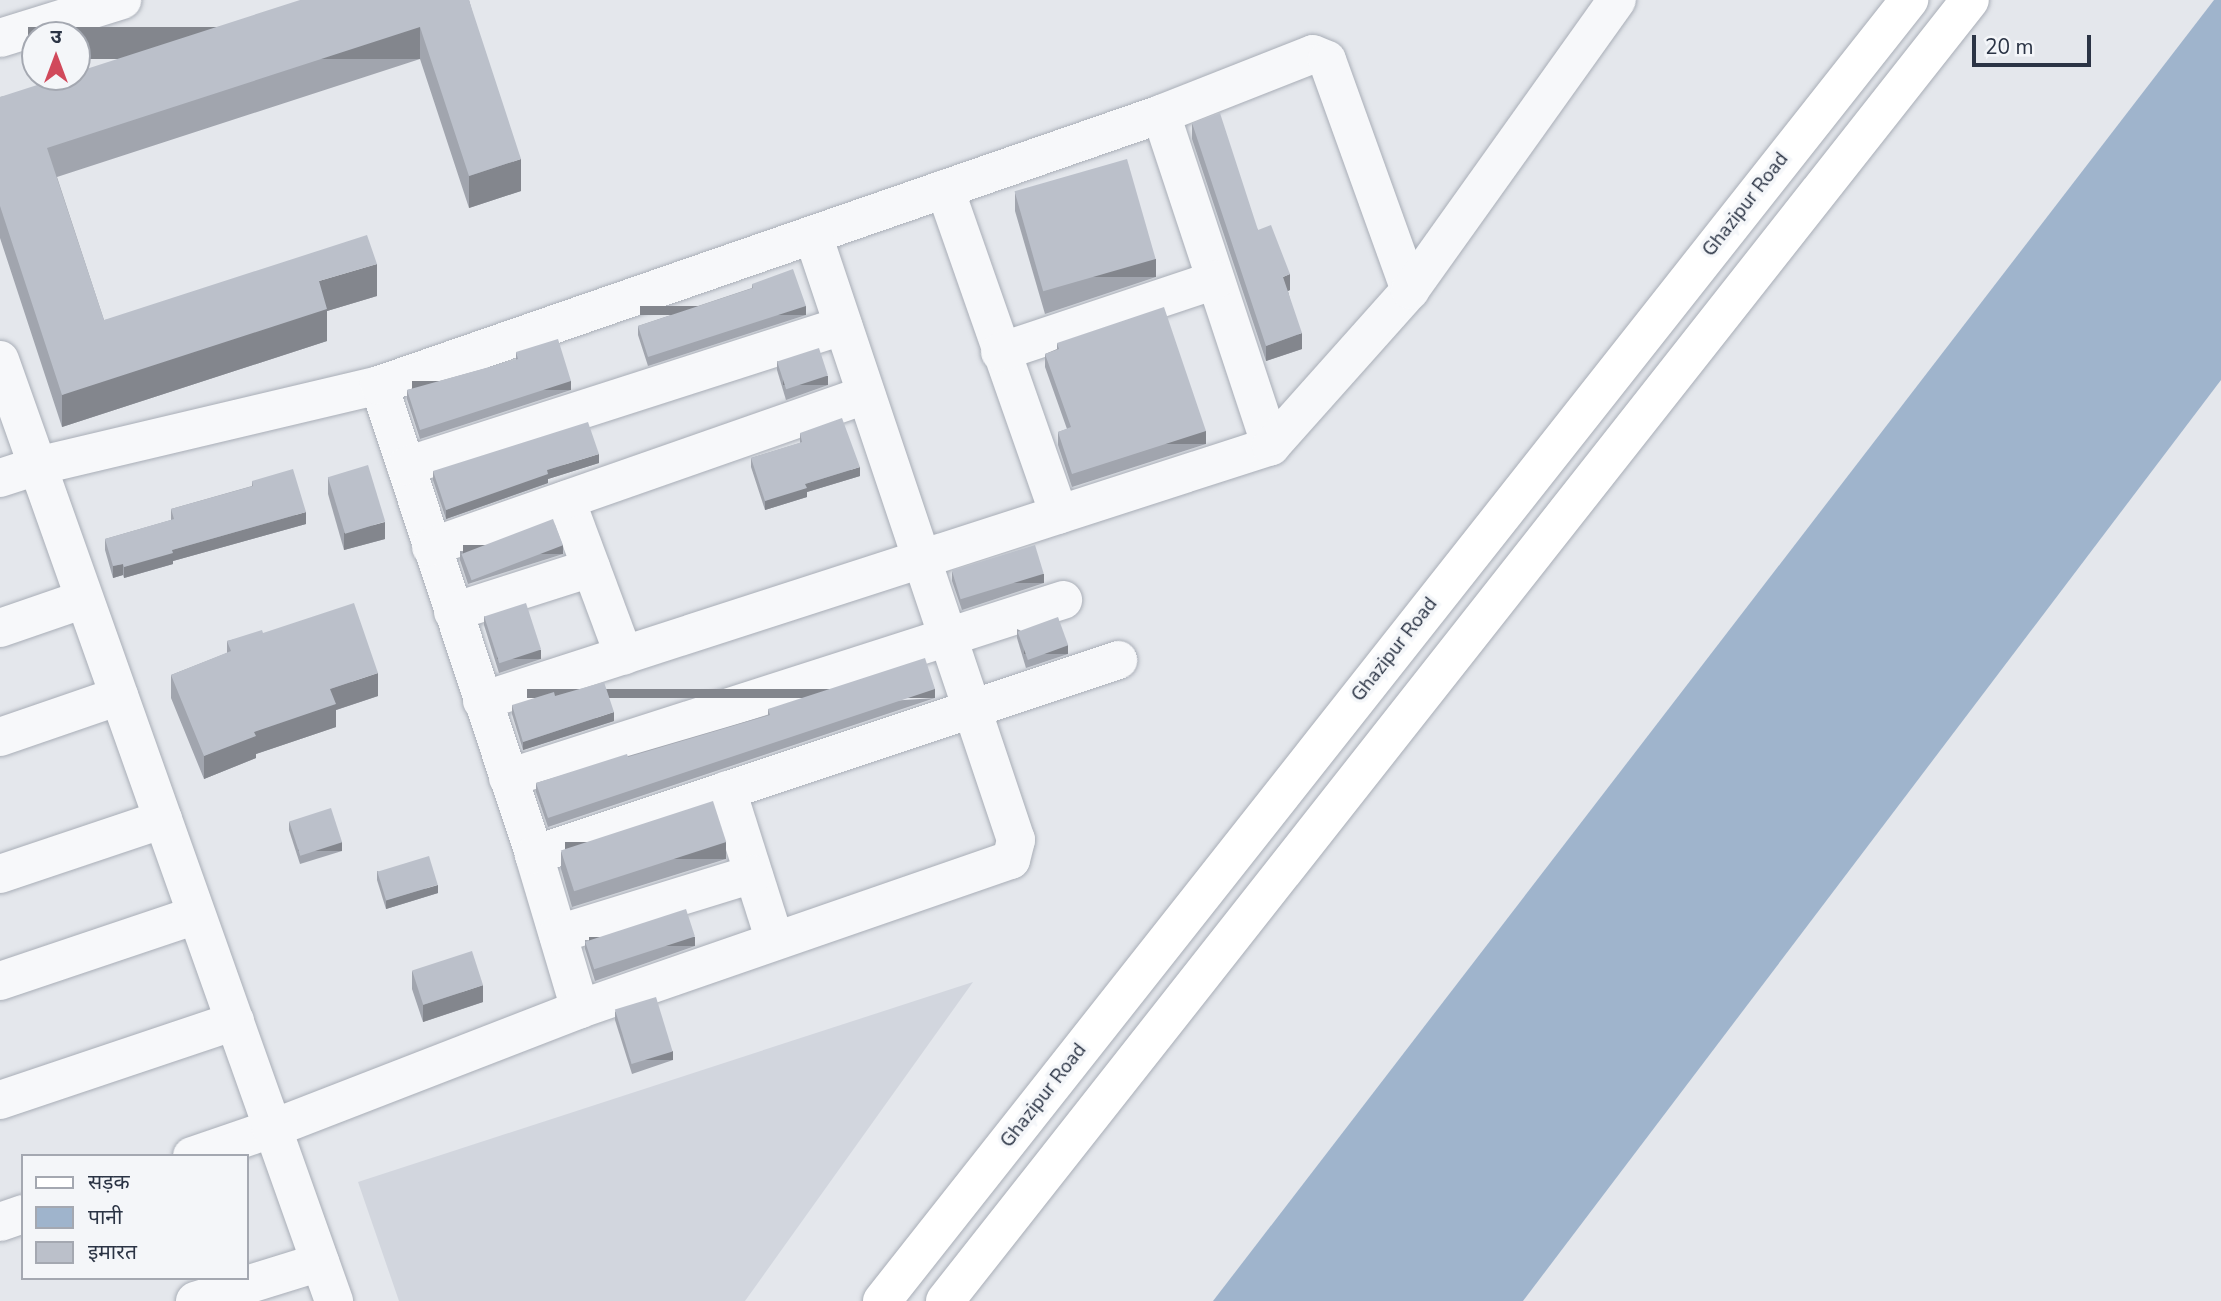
<!DOCTYPE html>
<html>
<head>
<meta charset="utf-8">
<style>
  body { margin:0 }
  #map { position:relative; width:2221px; height:1301px; overflow:hidden; background:#e4e7ec; font-family:"Nunito Sans","Noto Sans Devanagari",sans-serif }
  div>[style] { position:absolute }
  [style*='--x'] { left:calc(var(--x)*1px); top:calc(var(--y)*1px); width:calc(var(--w)*1px); rotate:calc(var(--a)*1deg) }
  .built>* { inset:0; background:#d2d6de }
  .water>* { inset:0; background:#9fb4cc }
  .roads { filter:drop-shadow(0 0 2px #a9aeb7) drop-shadow(0 0 2px #a9aeb7) }
  .minor>* { height:38px; margin:-19px; padding:0 19px; transform-origin:19px; border-radius:19px; background:#f7f8fa }
  .tertiary>* { height:38px; margin:-19px; padding:0 19px; transform-origin:19px; border-radius:19px; background:#f7f8fa }
  .secondary>* { height:38px; margin:-19px; padding:0 19px; transform-origin:19px; border-radius:19px; background:#fff }
  .wall>* { inset:0; background:#a1a5ae }
  .shaded-wall>* { inset:0; background:#83868d; transform-origin:0 0 }
  .building>* { inset:0; background:#bbc0ca; transform-origin:0 0 }
  span { translate:-50% -50%; white-space:nowrap; text-align:center; line-height:1.15; -webkit-text-stroke:7px #f4f6f9; paint-order:stroke }
  .street-label { font-size:19px; color:#2b3445 }
  .legend { position:absolute; left:21px; top:1154px; width:228px; height:126px; box-sizing:border-box; background:#f4f6f9; border:2px solid #a4a8b1; margin:0; padding:9px 12px; list-style:none; font-size:21px; color:#2b3445 }
  .legend li { display:flex; align-items:center; gap:14px; height:35px }
  .legend b { width:35px; border:2px solid #a4a8b1 }
  .north { position:absolute; left:21px; top:21px; width:70px; height:70px; box-sizing:border-box; background:#f4f6f9; border:2px solid #a4a8b1; border-radius:50%; rotate:0deg; font-size:19px; font-weight:700; line-height:28px; text-align:center; color:#2b3445 }
  .north::after { content:''; display:block; margin:auto; width:24px; height:32px; background:#d1495b; clip-path:polygon(50% 0,100% 100%,50% 72%,0 100%) }
  .scale { position:absolute; left:1972px; top:35px; width:119px; height:32px; box-sizing:border-box; border:4px solid #2b3445; border-top:0; padding-left:9px; font-size:21px; line-height:24px; white-space:nowrap; color:#2b3445; -webkit-text-stroke:5px #f4f6f9; paint-order:stroke }
</style>
</head>
<body>
<div id="map">
  <div class="built">
    <i style="clip-path:polygon(973px 982px,745px 1301px,399px 1301px,358px 1182px)"></i>
  </div>
  <div class="water">
    <i style="clip-path:polygon(2214px 0,2221px 0,2221px 380px,1523px 1301px,1213px 1301px)"></i>
  </div>
  <div class="roads">
    <div class="minor">
      <i style="--x:1161;--y:114;--w:350;--a:71.7"></i>
      <i style="--x:945;--y:189;--w:345;--a:70.7"></i>
      <i style="--x:1000;--y:352;--w:227;--a:-18.5"></i>
      <i style="--x:379;--y:385;--w:495;--a:71.7"></i>
      <i style="--x:534;--y:855;--w:161;--a:73.4"></i>
      <i style="--x:406;--y:466;--w:459;--a:-17.8"></i>
      <i style="--x:0;--y:478;--w:39;--a:-18"></i>
      <i style="--x:37;--y:466;--w:351;--a:-13.3"></i>
      <i style="--x:379;--y:385;--w:828;--a:-19.11"></i>
      <i style="--x:1161;--y:114;--w:163;--a:-21.5"></i>
      <i style="--x:1313;--y:54;--w:15;--a:23"></i>
      <i style="--x:1327;--y:60;--w:245;--a:70.2"></i>
      <i style="--x:566;--y:500;--w:166;--a:69.6"></i>
      <i style="--x:431;--y:547;--w:461;--a:-19.3"></i>
      <i style="--x:453;--y:612;--w:145;--a:-17.7"></i>
      <i style="--x:0;--y:628;--w:89;--a:-19"></i>
      <i style="--x:482;--y:701;--w:829;--a:-17.91"></i>
      <i style="--x:1271;--y:446;--w:209;--a:-48.3"></i>
      <i style="--x:1410;--y:290;--w:356;--a:-54.5"></i>
      <i style="--x:0;--y:737;--w:126;--a:-19"></i>
      <i style="--x:508;--y:778;--w:583;--a:-17.78"></i>
      <i style="--x:727;--y:790;--w:158;--a:72.4"></i>
      <i style="--x:534;--y:855;--w:616;--a:-18.46"></i>
      <i style="--x:0;--y:874;--w:172;--a:-18.6"></i>
      <i style="--x:558;--y:934;--w:204;--a:-17.1"></i>
      <i style="--x:0;--y:981;--w:207;--a:-18.6"></i>
      <i style="--x:0;--y:1100;--w:248;--a:-18.6"></i>
      <i style="--x:192;--y:1156;--w:83;--a:-18.9"></i>
      <i style="--x:271;--y:1129;--w:331;--a:-21.2"></i>
      <i style="--x:580;--y:1009;--w:456;--a:-19.1"></i>
      <i style="--x:1011;--y:860;--w:21;--a:-76"></i>
      <i style="--x:1016;--y:840;--w:638;--a:-108.55"></i>
      <i style="--x:0;--y:1222;--w:24;--a:-19"></i>
      <i style="--x:195;--y:1301;--w:131;--a:-17.3"></i>
    </div>
    <div class="tertiary">
      <i style="--x:0;--y:38;--w:128;--a:-17.3"></i>
      <i style="--x:0;--y:360;--w:999;--a:70.46"></i>
    </div>
    <div class="secondary">
      <i style="--x:882;--y:1301;--w:1658;--a:-51.71"></i>
      <i style="--x:945;--y:1301;--w:1656;--a:-51.77"></i>
    </div>
  </div>
  <div class="wall">
    <i style="clip-path:polygon(469px 0,521px 191px,469px 208px,420px 59px,57px 177px,104px 320px,377px 296px,327px 311px,327px 341px,62px 427px,0 238px,0 97px)"></i>
    <i style="clip-path:polygon(1192px 123px,1258px 230px,1290px 290px,1288px 291px,1302px 349px,1266px 361px,1192px 139px)"></i>
    <i style="clip-path:polygon(1015px 193px,1156px 277px,1045px 314px,1015px 211px)"></i>
    <i style="clip-path:polygon(752px 284px,806px 315px,648px 366px,638px 335px,638px 326px,752px 288px)"></i>
    <i style="clip-path:polygon(1057px 343px,1206px 444px,1072px 487px,1058px 445px,1058px 432px,1067px 429px,1045px 367px,1045px 354px,1057px 349px)"></i>
    <i style="clip-path:polygon(516px 352px,571px 390px,420px 439px,407px 399px,407px 390px,516px 360px)"></i>
    <i style="clip-path:polygon(777px 361px,828px 385px,786px 400px,777px 370px)"></i>
    <i style="clip-path:polygon(800px 433px,860px 476px,807px 492px,807px 497px,765px 510px,751px 467px,751px 458px,800px 443px)"></i>
    <i style="clip-path:polygon(599px 463px,548px 479px,548px 483px,446px 519px,433px 480px,433px 471px)"></i>
    <i style="clip-path:polygon(328px 477px,385px 539px,344px 550px,328px 494px)"></i>
    <i style="clip-path:polygon(252px 481px,306px 524px,173px 561px,173px 564px,124px 578px,123px 575px,113px 578px,105px 550px,105px 539px,171px 520px,171px 509px,252px 486px)"></i>
    <i style="clip-path:polygon(460px 551px,563px 554px,468px 584px,460px 560px)"></i>
    <i style="clip-path:polygon(952px 572px,1044px 583px,962px 610px,952px 581px)"></i>
    <i style="clip-path:polygon(484px 616px,541px 659px,499px 673px,484px 625px)"></i>
    <i style="clip-path:polygon(1017px 629px,1068px 654px,1026px 668px,1017px 638px)"></i>
    <i style="clip-path:polygon(263px 633px,378px 696px,336px 710px,336px 727px,256px 754px,256px 758px,204px 779px,171px 698px,171px 675px,227px 653px,227px 641px)"></i>
    <i style="clip-path:polygon(935px 698px,548px 827px,536px 792px,536px 783px,768px 715px,768px 709px)"></i>
    <i style="clip-path:polygon(512px 705px,614px 721px,523px 750px,512px 714px)"></i>
    <i style="clip-path:polygon(289px 822px,342px 851px,300px 864px,289px 830px)"></i>
    <i style="clip-path:polygon(561px 852px,726px 859px,572px 907px,561px 869px)"></i>
    <i style="clip-path:polygon(377px 871px,438px 893px,386px 909px,377px 880px)"></i>
    <i style="clip-path:polygon(585px 940px,695px 946px,595px 981px,585px 949px)"></i>
    <i style="clip-path:polygon(412px 971px,483px 1002px,423px 1022px,412px 989px)"></i>
    <i style="clip-path:polygon(615px 1011px,673px 1060px,632px 1074px,615px 1020px)"></i>
  </div>
  <div class="shaded-wall">
    <i style="left:420px;top:27px;width:32px;height:392px;rotate:90deg"></i>
    <i style="clip-path:polygon(521px 159px,521px 191px,469px 208px,469px 176px)"></i>
    <i style="left:1156px;top:259px;width:18px;height:117px;rotate:90deg"></i>
    <i style="clip-path:polygon(377px 264px,377px 296px,327px 311px,327px 341px,62px 427px,62px 395px,319px 281px)"></i>
    <i style="clip-path:polygon(1290px 274px,1290px 290px,1283px 293px,1283px 277px)"></i>
    <i style="left:806px;top:306px;width:9px;height:166px;rotate:90deg"></i>
    <i style="clip-path:polygon(1302px 333px,1302px 349px,1266px 361px,1266px 346px)"></i>
    <i style="left:828px;top:376px;width:9px;height:45px;rotate:90deg"></i>
    <i style="left:571px;top:381px;width:9px;height:159px;rotate:90deg"></i>
    <i style="left:1206px;top:431px;width:13px;height:141px;rotate:90deg"></i>
    <i style="clip-path:polygon(599px 454px,599px 463px,548px 479px,548px 483px,446px 519px,446px 510px,547px 470px)"></i>
    <i style="clip-path:polygon(860px 467px,860px 476px,807px 492px,807px 497px,765px 510px,765px 501px,805px 484px)"></i>
    <i style="clip-path:polygon(306px 512px,306px 524px,173px 561px,173px 564px,124px 578px,124px 567px,172px 550px)"></i>
    <i style="clip-path:polygon(385px 522px,385px 539px,344px 550px,344px 533px)"></i>
    <i style="left:563px;top:545px;width:9px;height:100px;rotate:90deg"></i>
    <i style="clip-path:polygon(123px 564px,123px 575px,113px 578px,113px 566px)"></i>
    <i style="left:1044px;top:574px;width:9px;height:86px;rotate:90deg"></i>
    <i style="left:1068px;top:645px;width:9px;height:44px;rotate:90deg"></i>
    <i style="left:541px;top:650px;width:9px;height:44px;rotate:90deg"></i>
    <i style="clip-path:polygon(378px 673px,378px 696px,336px 710px,336px 727px,256px 754px,256px 758px,204px 779px,204px 756px,254px 732px,330px 689px)"></i>
    <i style="left:935px;top:689px;width:9px;height:408px;rotate:90deg"></i>
    <i style="clip-path:polygon(614px 712px,614px 721px,523px 750px,523px 742px)"></i>
    <i style="left:342px;top:842px;width:9px;height:44px;rotate:90deg"></i>
    <i style="left:726px;top:842px;width:17px;height:161px;rotate:90deg"></i>
    <i style="clip-path:polygon(438px 885px,438px 893px,386px 909px,386px 900px)"></i>
    <i style="left:695px;top:937px;width:9px;height:106px;rotate:90deg"></i>
    <i style="clip-path:polygon(483px 985px,483px 1002px,423px 1022px,423px 1005px)"></i>
    <i style="left:673px;top:1051px;width:9px;height:43px;rotate:90deg"></i>
  </div>
  <div class="building">
    <i style="clip-path:polygon(300px 0,469px 0,521px 159px,469px 176px,420px 27px,47px 148px,104px 320px,367px 235px,377px 264px,319px 281px,327px 309px,62px 395px,0 206px,0 97px,62px 77px,77px 77px,77px 72px)"></i>
    <i style="clip-path:polygon(1220px 113px,1258px 230px,1271px 225px,1290px 274px,1283px 277px,1302px 333px,1266px 346px,1192px 123px)"></i>
    <i style="left:1127px;top:159px;width:104px;height:117px;rotate:74deg"></i>
    <i style="clip-path:polygon(793px 269px,806px 306px,648px 357px,638px 326px,753px 288px,752px 284px)"></i>
    <i style="clip-path:polygon(1164px 307px,1206px 431px,1072px 474px,1058px 432px,1071px 427px,1045px 354px,1059px 349px,1057px 343px)"></i>
    <i style="clip-path:polygon(558px 339px,571px 381px,420px 430px,407px 390px,518px 359px,516px 352px)"></i>
    <i style="left:819px;top:348px;width:29px;height:44px;rotate:72deg"></i>
    <i style="clip-path:polygon(842px 418px,860px 467px,805px 484px,807px 488px,765px 501px,751px 458px,802px 442px,800px 433px)"></i>
    <i style="clip-path:polygon(588px 422px,599px 454px,547px 470px,548px 474px,446px 510px,433px 471px)"></i>
    <i style="left:368px;top:465px;width:59px;height:42px;rotate:73deg"></i>
    <i style="clip-path:polygon(293px 469px,306px 512px,172px 550px,173px 553px,124px 567px,123px 564px,113px 566px,105px 539px,174px 519px,171px 509px,253px 486px,252px 481px)"></i>
    <i style="left:553px;top:519px;width:28px;height:98px;rotate:69deg"></i>
    <i style="left:1035px;top:545px;width:30px;height:87px;rotate:73deg"></i>
    <i style="clip-path:polygon(354px 603px,378px 673px,330px 689px,336px 704px,254px 732px,256px 736px,204px 756px,171px 675px,231px 651px,227px 641px,262px 630px,263px 633px)"></i>
    <i style="left:526px;top:603px;width:49px;height:44px;rotate:72deg"></i>
    <i style="left:1058px;top:617px;width:30px;height:43px;rotate:70deg"></i>
    <i style="clip-path:polygon(925px 658px,935px 689px,548px 818px,536px 783px,627px 754px,628px 757px,770px 715px,768px 709px)"></i>
    <i style="clip-path:polygon(604px 682px,614px 712px,523px 742px,512px 705px,554px 692px,555px 696px)"></i>
    <i style="left:713px;top:801px;width:43px;height:160px;rotate:72deg"></i>
    <i style="left:331px;top:808px;width:36px;height:44px;rotate:72deg"></i>
    <i style="left:429px;top:856px;width:30px;height:54px;rotate:73deg"></i>
    <i style="left:686px;top:909px;width:29px;height:106px;rotate:72deg"></i>
    <i style="left:472px;top:951px;width:36px;height:63px;rotate:72deg"></i>
    <i style="left:656px;top:997px;width:57px;height:43px;rotate:73deg"></i>
  </div>
  <div class="street-label">
    <span style="left:1746px;top:205px;rotate:-52deg">Ghazipur Road</span>
    <span style="left:1395px;top:650px;rotate:-52deg">Ghazipur Road</span>
    <span style="left:1044px;top:1096px;rotate:-52deg">Ghazipur Road</span>
  </div>
  <ul class="legend">
  <li><b style="height:9px;background:#fff"></b>सड़क</li>
  <li><b style="height:19px;background:#9fb4cc"></b>पानी</li>
  <li><b style="height:19px;background:#bbc0ca"></b>इमारत</li>
  </ul>
  <div class="north">उ</div>
  <div class="scale">20 m</div>
</div>
</body>
</html>
